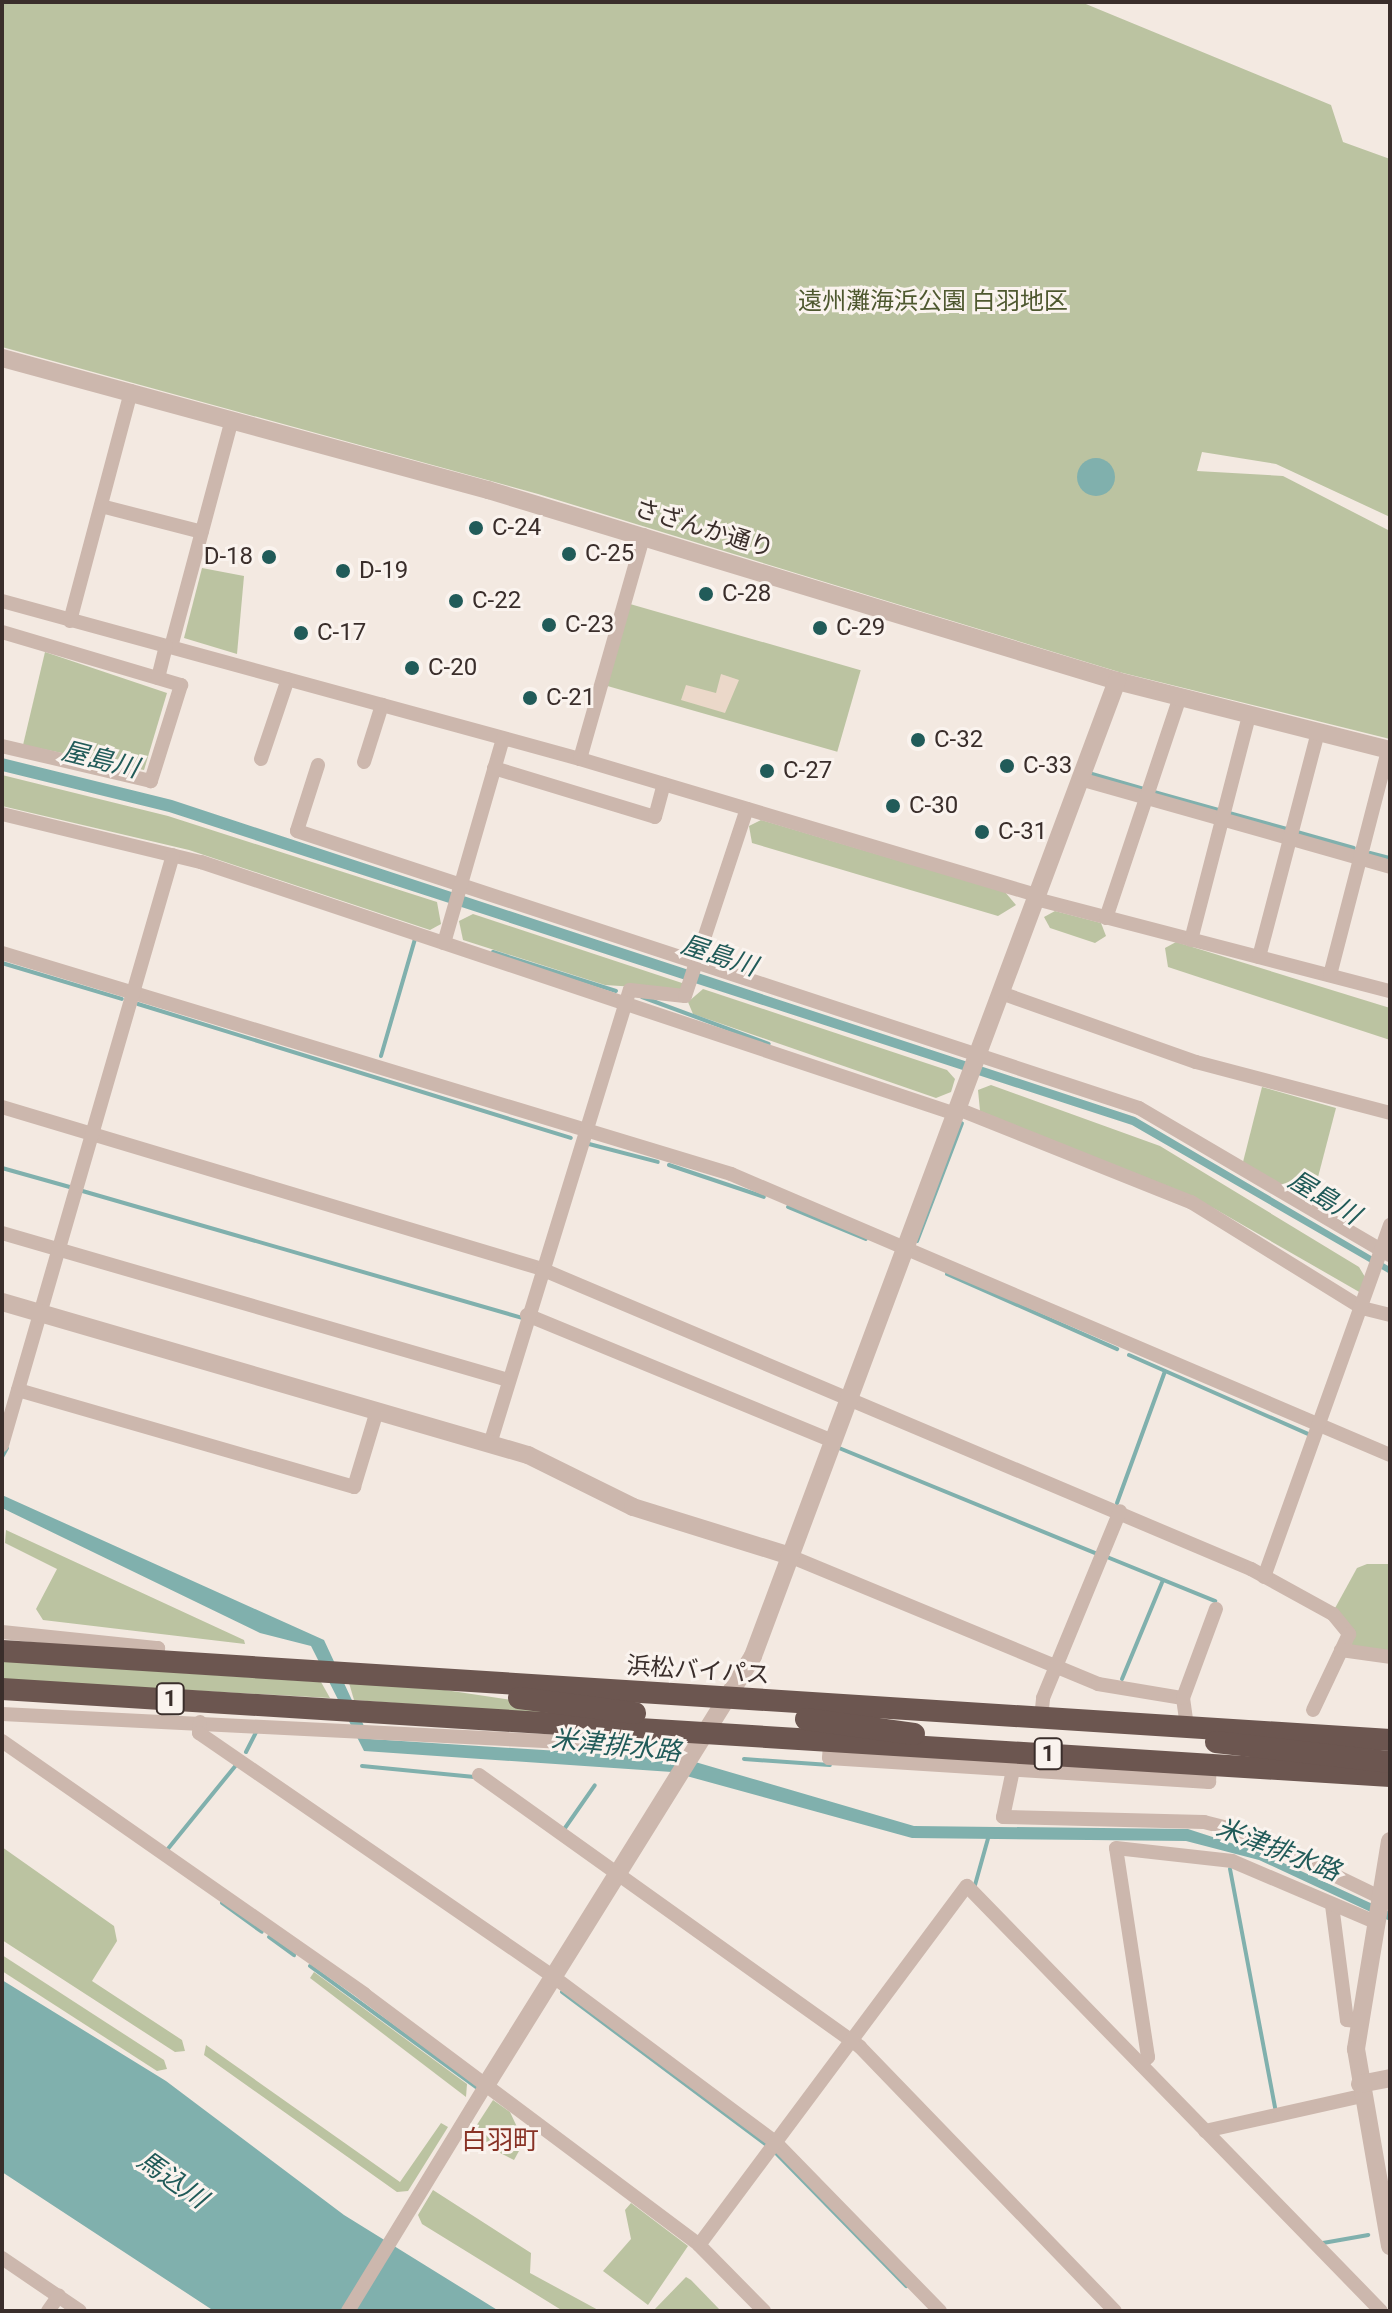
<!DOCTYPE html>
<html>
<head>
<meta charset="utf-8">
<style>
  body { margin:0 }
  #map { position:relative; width:1392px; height:2313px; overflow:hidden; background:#f3e9e1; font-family:Roboto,"Noto Sans JP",sans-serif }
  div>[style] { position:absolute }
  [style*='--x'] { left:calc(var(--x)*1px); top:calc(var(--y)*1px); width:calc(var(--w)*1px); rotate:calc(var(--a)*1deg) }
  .green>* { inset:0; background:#bbc3a1; transform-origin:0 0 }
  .plaza>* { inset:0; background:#ebd8c9 }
  .water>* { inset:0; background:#80b0ad }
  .round { border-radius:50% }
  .stream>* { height:4px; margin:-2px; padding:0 2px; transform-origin:2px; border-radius:2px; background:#80b0ad }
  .minor>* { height:14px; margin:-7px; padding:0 7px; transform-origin:7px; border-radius:7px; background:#ccb7ad }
  .tertiary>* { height:18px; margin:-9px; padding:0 9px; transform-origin:9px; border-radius:9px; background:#ccb7ad }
  .trunk>* { height:22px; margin:-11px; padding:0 11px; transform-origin:11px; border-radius:11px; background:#6c5650 }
  .dots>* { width:22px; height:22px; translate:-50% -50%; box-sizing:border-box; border:4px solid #faf3ee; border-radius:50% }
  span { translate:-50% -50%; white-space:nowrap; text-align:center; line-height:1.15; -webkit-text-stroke:6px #faf3ee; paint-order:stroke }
  .shield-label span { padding:2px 6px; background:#faf3ee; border:2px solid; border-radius:6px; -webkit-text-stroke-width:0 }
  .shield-label { font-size:22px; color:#3a2e2b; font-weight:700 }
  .park-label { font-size:24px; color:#4e582f }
  .poi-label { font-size:24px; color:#3a2e2b }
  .left { translate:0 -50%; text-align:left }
  .right { translate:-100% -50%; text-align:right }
  .street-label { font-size:24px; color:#3a2e2b }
  .water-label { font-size:26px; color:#215b59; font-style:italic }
  .neighbourhood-label { font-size:26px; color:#883225 }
  .frame { position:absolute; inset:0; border:4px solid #3a2e2b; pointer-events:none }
</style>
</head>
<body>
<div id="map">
  <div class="green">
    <i style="clip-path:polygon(2px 2px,1081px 2px,1331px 105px,1343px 142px,1390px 159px,1390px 517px,1276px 464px,1202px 452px,1197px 471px,1283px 476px,1390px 531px,1390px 739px,1119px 672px,538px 494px,2px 347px)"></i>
    <i style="clip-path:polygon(202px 568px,244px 576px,237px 654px,184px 638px)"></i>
    <i style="left:630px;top:604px;width:240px;height:85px;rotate:16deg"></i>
    <i style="clip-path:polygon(45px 652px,167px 693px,144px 770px,23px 745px)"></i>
    <i style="clip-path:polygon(2px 775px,168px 816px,437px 902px,441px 924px,430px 930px,189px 850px,2px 806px)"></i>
    <i style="clip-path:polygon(761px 820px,1005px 892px,1016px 905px,998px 916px,752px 843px,749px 826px)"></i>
    <i style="clip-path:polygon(1055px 911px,1101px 923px,1106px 936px,1095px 943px,1050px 928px,1044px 917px)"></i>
    <i style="clip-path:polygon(473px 914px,682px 983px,682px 990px,605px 985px,463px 940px,459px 921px)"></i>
    <i style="clip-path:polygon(1176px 942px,1390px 1008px,1390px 1040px,1168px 967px,1165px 948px)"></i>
    <i style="clip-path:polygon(703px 989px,947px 1070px,955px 1079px,951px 1092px,936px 1098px,693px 1014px,688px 1002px)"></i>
    <i style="clip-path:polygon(991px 1085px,1160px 1146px,1359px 1267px,1365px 1277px,1361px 1293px,1215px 1209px,980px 1111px,978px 1090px)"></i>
    <i style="clip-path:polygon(1262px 1087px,1336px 1108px,1311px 1204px,1243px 1162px)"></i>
    <i style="clip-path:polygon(6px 1530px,244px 1640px,245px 1644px,43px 1620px,36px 1609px,57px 1569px,5px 1543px)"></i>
    <i style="clip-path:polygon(1367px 1564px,1390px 1564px,1390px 1652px,1354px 1650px,1334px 1610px,1357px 1568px)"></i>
    <i style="clip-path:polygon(2px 1661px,321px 1682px,330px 1698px,2px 1680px)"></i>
    <i style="clip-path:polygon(349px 1683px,445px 1690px,664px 1723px,354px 1700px)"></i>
    <i style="clip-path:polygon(2px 1847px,114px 1926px,117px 1941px,92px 1981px,182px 2040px,185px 2051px,175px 2052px,2px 1940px)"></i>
    <i style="clip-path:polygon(2px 1955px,164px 2060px,167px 2069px,157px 2071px,2px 1971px)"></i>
    <i style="clip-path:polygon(314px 1972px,467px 2084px,466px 2097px,310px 1978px)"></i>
    <i style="clip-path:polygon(206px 2045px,400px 2182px,441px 2123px,448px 2127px,408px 2191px,397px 2192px,204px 2055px)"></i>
    <i style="clip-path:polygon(493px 2100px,510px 2112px,524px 2142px,514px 2160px,469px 2137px)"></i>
    <i style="clip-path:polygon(433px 2190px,531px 2253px,530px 2273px,600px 2311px,563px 2311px,422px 2224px,418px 2215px)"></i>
    <i style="clip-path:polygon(631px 2203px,688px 2246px,648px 2305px,603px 2271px,631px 2239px,625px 2210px)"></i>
    <i style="clip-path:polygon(686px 2277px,691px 2280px,721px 2311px,653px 2311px)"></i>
  </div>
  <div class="plaza">
    <i style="clip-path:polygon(721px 674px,739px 680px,725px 713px,681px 700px,686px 685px,716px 693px)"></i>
  </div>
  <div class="water">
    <i class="round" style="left:1077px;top:458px;width:38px;height:38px"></i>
    <i style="clip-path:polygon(2px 758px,172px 800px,1135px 1117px,1390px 1267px,1390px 1274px,1132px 1125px,169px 812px,2px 771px)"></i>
    <i style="clip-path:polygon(2px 1495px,324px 1640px,370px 1739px,685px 1759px,914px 1826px,1188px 1829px,1262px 1853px,1390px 1912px,1390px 1921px,1259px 1860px,1186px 1841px,912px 1838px,672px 1772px,364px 1751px,311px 1646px,260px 1633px,2px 1508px)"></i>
    <i style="clip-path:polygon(2px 1980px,166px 2081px,344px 2215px,499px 2311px,214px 2311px,2px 2172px)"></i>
  </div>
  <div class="stream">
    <i style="--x:1092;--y:774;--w:54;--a:16.1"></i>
    <i style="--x:1154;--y:792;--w:67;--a:15.5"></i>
    <i style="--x:1229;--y:813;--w:60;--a:15.4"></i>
    <i style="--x:1297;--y:832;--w:59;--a:15.7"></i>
    <i style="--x:1370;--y:853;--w:21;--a:14"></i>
    <i style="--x:493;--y:952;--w:129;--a:17.6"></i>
    <i style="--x:2;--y:963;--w:125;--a:16.7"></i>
    <i style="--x:642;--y:997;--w:135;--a:20.3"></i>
    <i style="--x:138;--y:1004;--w:453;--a:17.2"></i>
    <i style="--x:381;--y:1056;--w:122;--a:-73.8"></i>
    <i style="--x:589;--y:1144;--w:71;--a:14.6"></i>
    <i style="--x:669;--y:1165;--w:100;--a:18.6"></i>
    <i style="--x:2;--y:1168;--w:74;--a:15.7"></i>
    <i style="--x:79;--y:1190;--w:462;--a:16.1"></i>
    <i style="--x:788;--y:1207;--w:84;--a:22.3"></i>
    <i style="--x:917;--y:1241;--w:126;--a:-69.1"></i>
    <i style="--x:947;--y:1274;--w:186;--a:23.8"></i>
    <i style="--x:1129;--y:1355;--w:198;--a:23.8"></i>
    <i style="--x:839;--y:1448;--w:279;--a:22.3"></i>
    <i style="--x:2;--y:1457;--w:10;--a:-61"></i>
    <i style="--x:1117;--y:1503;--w:140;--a:-70"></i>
    <i style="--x:1107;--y:1557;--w:117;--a:22.2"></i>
    <i style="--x:1122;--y:1679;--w:107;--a:-67.5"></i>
    <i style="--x:246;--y:1752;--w:22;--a:-63"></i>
    <i style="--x:744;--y:1759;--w:86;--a:4"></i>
    <i style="--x:362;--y:1766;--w:113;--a:5.6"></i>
    <i style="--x:565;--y:1828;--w:52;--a:-55.1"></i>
    <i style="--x:167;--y:1850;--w:109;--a:-50.9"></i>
    <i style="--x:1230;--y:1869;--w:243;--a:79.3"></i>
    <i style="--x:975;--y:1885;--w:52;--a:-74.4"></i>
    <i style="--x:222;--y:1903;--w:49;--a:35.9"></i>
    <i style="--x:269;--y:1937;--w:31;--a:36"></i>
    <i style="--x:310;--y:1966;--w:207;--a:36.1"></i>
    <i style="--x:562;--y:1992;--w:257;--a:36.8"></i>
    <i style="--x:774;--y:2151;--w:189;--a:45.6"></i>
    <i style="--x:1323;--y:2243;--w:46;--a:-10.1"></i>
  </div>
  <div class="minor">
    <i style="--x:101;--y:506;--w:104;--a:14.4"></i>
    <i style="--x:2;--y:601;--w:599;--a:15.29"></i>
    <i style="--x:580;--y:759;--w:477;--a:16.6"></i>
    <i style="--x:70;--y:621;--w:238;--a:-75.1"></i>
    <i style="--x:2;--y:632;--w:187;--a:16.5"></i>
    <i style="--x:181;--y:685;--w:101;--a:107.4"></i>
    <i style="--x:151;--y:781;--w:153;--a:-166.8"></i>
    <i style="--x:171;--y:647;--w:236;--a:-75"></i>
    <i style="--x:158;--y:678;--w:33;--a:-76"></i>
    <i style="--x:261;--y:759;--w:84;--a:-71.4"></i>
    <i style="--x:580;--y:759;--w:233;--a:-74.1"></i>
    <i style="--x:364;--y:762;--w:60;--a:-72.5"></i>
    <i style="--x:318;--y:765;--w:69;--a:107.7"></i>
    <i style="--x:297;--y:831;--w:886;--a:18.21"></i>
    <i style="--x:1139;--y:1108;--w:291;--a:30.4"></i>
    <i style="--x:494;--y:768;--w:168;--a:16.9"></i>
    <i style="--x:655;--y:817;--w:34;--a:-75"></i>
    <i style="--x:1080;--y:779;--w:322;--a:15.8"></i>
    <i style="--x:2;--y:814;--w:205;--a:13.6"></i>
    <i style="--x:201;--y:862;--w:796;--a:18.46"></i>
    <i style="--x:1036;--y:899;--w:366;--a:14.6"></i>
    <i style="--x:1106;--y:918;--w:233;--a:-71.5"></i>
    <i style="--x:1191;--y:940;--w:232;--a:-75.5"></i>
    <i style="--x:444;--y:943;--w:213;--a:-73.9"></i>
    <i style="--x:2;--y:953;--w:762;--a:16.86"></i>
    <i style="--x:731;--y:1174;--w:716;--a:23.09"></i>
    <i style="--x:1259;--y:957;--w:233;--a:-75.3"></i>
    <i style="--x:1330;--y:975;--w:232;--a:-75.5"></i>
    <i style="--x:1001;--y:993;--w:207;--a:19.5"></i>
    <i style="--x:1196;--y:1062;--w:201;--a:14.7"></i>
    <i style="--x:2;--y:1107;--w:561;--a:16.69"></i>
    <i style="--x:539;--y:1268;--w:773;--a:22.92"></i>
    <i style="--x:1251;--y:1569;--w:94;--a:28.8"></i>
    <i style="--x:1333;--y:1614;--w:26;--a:51"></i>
    <i style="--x:1349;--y:1634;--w:84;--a:115.3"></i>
    <i style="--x:958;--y:1109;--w:251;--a:21.8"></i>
    <i style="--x:1191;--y:1202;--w:201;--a:31.8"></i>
    <i style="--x:1362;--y:1308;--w:29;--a:14"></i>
    <i style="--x:2;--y:1233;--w:527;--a:16.2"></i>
    <i style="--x:527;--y:1315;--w:330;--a:22.4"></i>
    <i style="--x:18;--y:1390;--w:350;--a:16.1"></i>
    <i style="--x:354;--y:1487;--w:79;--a:-73.2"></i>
    <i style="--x:490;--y:1444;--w:475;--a:-72.9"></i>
    <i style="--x:630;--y:990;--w:55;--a:6.2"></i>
    <i style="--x:685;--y:996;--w:197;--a:-71.7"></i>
    <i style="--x:2;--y:1445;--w:614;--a:-73.84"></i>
    <i style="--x:787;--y:1555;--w:337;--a:22.5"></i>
    <i style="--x:1098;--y:1684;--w:86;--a:9.4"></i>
    <i style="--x:1183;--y:1698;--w:29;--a:82"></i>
    <i style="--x:1264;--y:1577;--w:374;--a:-70.3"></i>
    <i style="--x:2;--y:1632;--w:157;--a:5.9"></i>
    <i style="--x:158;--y:1648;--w:14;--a:94"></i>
    <i style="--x:1341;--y:1650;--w:49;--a:8.1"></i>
    <i style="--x:1183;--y:1698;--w:95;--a:-69.7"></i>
    <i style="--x:2;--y:1714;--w:584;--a:2.85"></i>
    <i style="--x:585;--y:1743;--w:17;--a:-87"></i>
    <i style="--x:1041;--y:1718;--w:20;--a:-84"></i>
    <i style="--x:1043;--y:1698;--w:202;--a:-67.6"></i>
    <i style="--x:200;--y:1722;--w:11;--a:95"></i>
    <i style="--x:199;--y:1733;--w:432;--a:34.5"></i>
    <i style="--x:555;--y:1978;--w:276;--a:36.7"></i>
    <i style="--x:776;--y:2143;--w:235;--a:45.7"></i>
    <i style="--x:2;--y:1741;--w:442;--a:34.9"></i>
    <i style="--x:364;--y:1994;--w:419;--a:36.8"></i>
    <i style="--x:699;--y:2245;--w:93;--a:45.4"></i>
    <i style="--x:830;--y:1741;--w:17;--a:93"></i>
    <i style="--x:829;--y:1758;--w:381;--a:3.6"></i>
    <i style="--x:1209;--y:1782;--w:17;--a:-87"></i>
    <i style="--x:1013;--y:1770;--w:48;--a:102"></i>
    <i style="--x:1003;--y:1817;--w:201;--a:1.4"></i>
    <i style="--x:1204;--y:1822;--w:44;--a:14.3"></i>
    <i style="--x:1247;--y:1833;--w:159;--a:25.8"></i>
    <i style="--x:479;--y:1775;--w:468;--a:35.5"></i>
    <i style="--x:860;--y:2047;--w:367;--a:46"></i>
    <i style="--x:1332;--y:1905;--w:116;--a:82.6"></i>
    <i style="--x:1347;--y:2020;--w:10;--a:6"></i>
    <i style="--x:1141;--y:2064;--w:10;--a:-45"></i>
    <i style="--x:1148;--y:2057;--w:211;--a:-98.7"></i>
    <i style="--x:1116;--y:1848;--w:117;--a:6.4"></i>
    <i style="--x:1232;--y:1861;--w:155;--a:23.1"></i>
    <i style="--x:1205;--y:2131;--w:161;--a:-12.6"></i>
    <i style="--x:699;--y:2245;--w:448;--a:-53.3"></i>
    <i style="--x:967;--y:1886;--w:593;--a:45.75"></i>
    <i style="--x:2;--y:2258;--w:94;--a:34.2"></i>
    <i style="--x:48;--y:2311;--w:19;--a:-55"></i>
    <i style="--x:348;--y:2311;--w:265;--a:-58.6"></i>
  </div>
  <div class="tertiary">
    <i style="--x:2;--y:358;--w:504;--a:15.2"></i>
    <i style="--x:488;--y:490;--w:657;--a:16.89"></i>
    <i style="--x:1117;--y:681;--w:282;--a:14.2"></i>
    <i style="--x:2;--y:1302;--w:548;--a:16.22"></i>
    <i style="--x:528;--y:1455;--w:117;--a:26.3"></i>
    <i style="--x:633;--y:1507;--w:161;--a:17.3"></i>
    <i style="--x:1390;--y:1841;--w:211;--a:99.3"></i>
    <i style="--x:1356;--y:2049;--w:200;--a:80.2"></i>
    <i style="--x:1360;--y:2084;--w:31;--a:-11"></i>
    <i style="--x:486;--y:2085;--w:505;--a:-58.1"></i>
    <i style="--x:753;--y:1656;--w:1041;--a:-69.53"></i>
  </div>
  <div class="trunk">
    <i style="--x:2;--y:1651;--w:1391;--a:3.67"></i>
    <i style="--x:2;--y:1689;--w:1391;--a:3.59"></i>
    <i style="--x:519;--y:1698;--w:117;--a:7.4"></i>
    <i style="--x:806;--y:1719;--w:109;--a:7.9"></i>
    <i style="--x:1216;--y:1742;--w:175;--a:6.6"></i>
  </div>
  <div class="dots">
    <i style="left:476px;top:528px;background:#215b59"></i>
    <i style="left:569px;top:554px;background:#215b59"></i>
    <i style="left:269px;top:557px;background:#215b59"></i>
    <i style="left:343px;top:571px;background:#215b59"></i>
    <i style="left:706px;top:594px;background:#215b59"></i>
    <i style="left:456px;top:601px;background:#215b59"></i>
    <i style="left:549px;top:625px;background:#215b59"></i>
    <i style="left:820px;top:628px;background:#215b59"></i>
    <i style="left:301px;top:633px;background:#215b59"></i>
    <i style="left:412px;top:668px;background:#215b59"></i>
    <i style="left:530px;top:698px;background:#215b59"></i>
    <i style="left:918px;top:740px;background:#215b59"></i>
    <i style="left:1007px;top:766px;background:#215b59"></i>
    <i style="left:767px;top:771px;background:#215b59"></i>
    <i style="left:893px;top:806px;background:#215b59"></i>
    <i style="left:982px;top:832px;background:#215b59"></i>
  </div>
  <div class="shield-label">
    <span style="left:170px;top:1699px">1</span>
    <span style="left:1048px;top:1754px">1</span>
  </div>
  <div class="park-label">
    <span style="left:933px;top:302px">遠州灘海浜公園 白羽地区</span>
  </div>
  <div class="poi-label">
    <span class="left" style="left:492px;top:528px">C-24</span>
    <span class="left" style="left:585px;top:554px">C-25</span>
    <span class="right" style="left:253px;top:557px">D-18</span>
    <span class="left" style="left:359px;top:571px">D-19</span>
    <span class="left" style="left:722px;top:594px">C-28</span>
    <span class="left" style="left:472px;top:601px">C-22</span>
    <span class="left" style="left:565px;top:625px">C-23</span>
    <span class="left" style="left:836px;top:628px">C-29</span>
    <span class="left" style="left:317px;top:633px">C-17</span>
    <span class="left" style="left:428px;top:668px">C-20</span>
    <span class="left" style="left:546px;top:698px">C-21</span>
    <span class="left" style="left:934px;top:740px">C-32</span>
    <span class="left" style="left:1023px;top:766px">C-33</span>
    <span class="left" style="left:783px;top:771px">C-27</span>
    <span class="left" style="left:909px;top:806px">C-30</span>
    <span class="left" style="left:998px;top:832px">C-31</span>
  </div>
  <div class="street-label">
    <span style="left:704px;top:529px;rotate:17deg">さざんか通り</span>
    <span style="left:698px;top:1671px;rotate:4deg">浜松バイパス</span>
  </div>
  <div class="water-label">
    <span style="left:100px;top:760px;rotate:14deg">屋島川</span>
    <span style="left:719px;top:956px;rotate:18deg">屋島川</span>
    <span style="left:1324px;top:1198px;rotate:31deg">屋島川</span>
    <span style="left:616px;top:1746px;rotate:6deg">米津排水路</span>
    <span style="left:1278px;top:1850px;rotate:21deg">米津排水路</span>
    <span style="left:172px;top:2180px;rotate:35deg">馬込川</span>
  </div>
  <div class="neighbourhood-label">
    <span style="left:500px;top:2141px">白羽町</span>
  </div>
  <div class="frame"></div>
</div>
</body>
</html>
